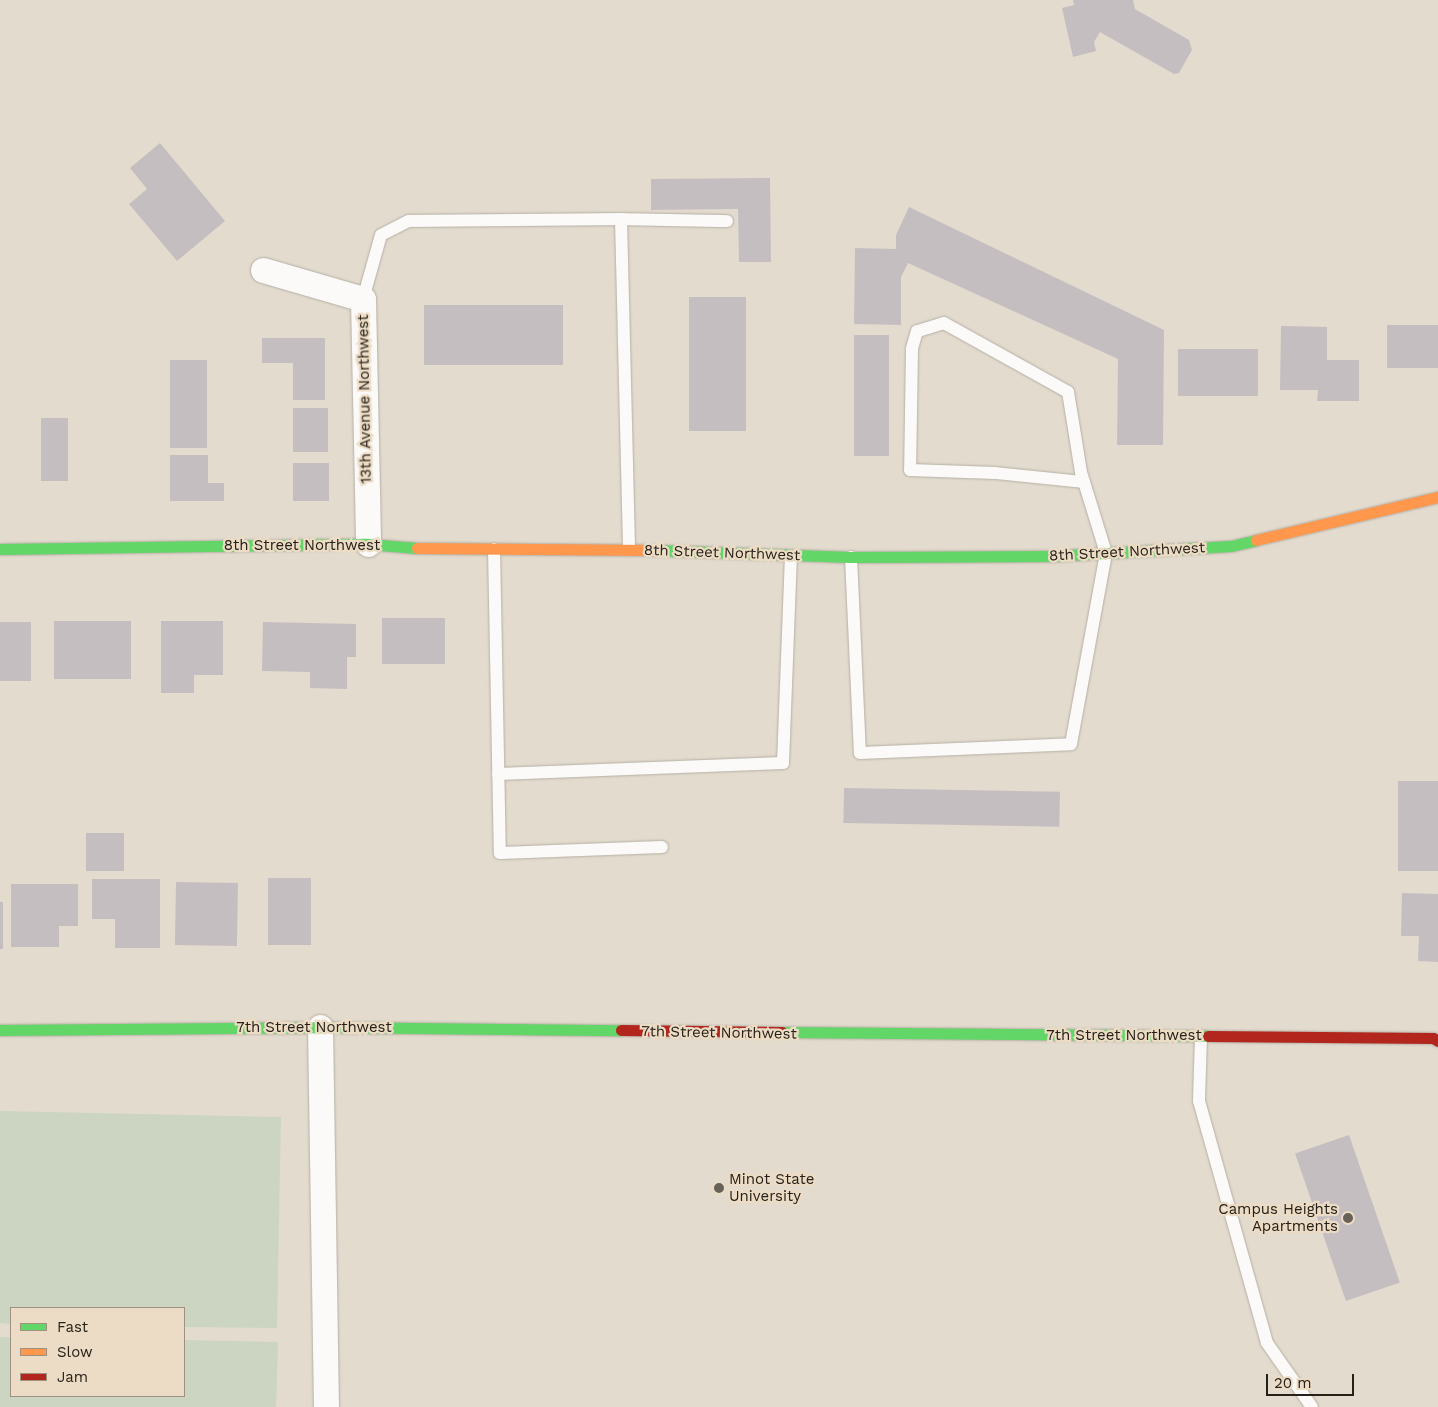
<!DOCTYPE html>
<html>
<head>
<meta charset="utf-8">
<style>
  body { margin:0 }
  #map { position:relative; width:1438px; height:1407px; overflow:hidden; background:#e3dbce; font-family:"Work Sans",sans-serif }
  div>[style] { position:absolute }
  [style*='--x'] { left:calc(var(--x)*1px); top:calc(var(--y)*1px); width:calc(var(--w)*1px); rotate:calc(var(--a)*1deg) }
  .green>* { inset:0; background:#ccd5c2 }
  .building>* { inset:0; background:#c5bec1; transform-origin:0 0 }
  .roads { filter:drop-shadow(0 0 1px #b5afa5) drop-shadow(0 0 1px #b5afa5) }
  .lane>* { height:12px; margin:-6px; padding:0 6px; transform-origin:6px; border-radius:6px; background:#fbfaf8 }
  .street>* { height:25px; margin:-12.5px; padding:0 12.5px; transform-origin:12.5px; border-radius:12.5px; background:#fbfaf8 }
  .fast>* { height:11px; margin:-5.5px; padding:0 5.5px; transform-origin:5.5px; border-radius:5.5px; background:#63d668 }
  .slow>* { height:11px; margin:-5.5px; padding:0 5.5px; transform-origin:5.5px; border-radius:5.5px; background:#ff974d }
  .jam>* { height:11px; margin:-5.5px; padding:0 5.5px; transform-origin:5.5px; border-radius:5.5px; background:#b3261e }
  .dots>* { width:14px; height:14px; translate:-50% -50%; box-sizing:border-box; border:2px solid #ecdcc5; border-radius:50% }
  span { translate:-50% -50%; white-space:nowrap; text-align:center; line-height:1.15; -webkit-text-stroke:4.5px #ecdcc5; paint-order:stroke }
  .street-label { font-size:15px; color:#262018 }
  .poi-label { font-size:15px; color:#262018 }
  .left { translate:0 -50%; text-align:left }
  .right { translate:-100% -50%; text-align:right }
  .legend { position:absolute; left:10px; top:1307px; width:175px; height:90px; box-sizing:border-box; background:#ecdcc5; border:1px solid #9d9180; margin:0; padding:6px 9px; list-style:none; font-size:15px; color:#262018 }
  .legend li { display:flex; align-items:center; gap:10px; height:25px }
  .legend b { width:25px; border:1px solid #9d9180 }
  .scale { position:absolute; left:1266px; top:1374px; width:88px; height:22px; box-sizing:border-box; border:2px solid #262018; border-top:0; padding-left:6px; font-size:15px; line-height:18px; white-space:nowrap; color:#262018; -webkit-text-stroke:4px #ecdcc5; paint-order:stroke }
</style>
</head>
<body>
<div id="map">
  <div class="green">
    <i style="clip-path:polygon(0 1111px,281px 1117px,277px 1328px,184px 1327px,184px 1308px,11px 1308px,11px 1324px,0 1323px)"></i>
    <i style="clip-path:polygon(0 1337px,11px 1337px,11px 1396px,184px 1396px,184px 1340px,278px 1342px,276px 1407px,0 1407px)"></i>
  </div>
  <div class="building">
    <i style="clip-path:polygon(1073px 0,1133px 0,1135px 9px,1189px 40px,1192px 50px,1179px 73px,1174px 74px,1100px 32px,1094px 42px,1096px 51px,1073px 57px,1062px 8px,1074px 5px)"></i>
    <i style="clip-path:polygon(160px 143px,225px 221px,177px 261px,129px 204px,147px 189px,130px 168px)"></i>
    <i style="clip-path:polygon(770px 178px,771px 262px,739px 262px,738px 209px,651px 210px,651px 179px)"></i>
    <i style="clip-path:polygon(909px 207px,1164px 330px,1163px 445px,1117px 445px,1118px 359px,908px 263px,901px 277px,901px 325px,854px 324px,855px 248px,896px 249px,896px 235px)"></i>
    <i style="left:689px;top:297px;width:57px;height:134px"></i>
    <i style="left:424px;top:305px;width:139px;height:60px"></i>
    <i style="left:1387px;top:325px;width:51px;height:43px"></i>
    <i style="clip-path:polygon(1281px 326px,1327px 327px,1327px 360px,1359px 360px,1359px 401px,1317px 401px,1318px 390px,1280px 390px)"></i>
    <i style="left:854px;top:335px;width:35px;height:121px"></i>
    <i style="clip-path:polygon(262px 338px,325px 338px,325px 400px,293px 400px,293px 363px,262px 363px)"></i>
    <i style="left:1178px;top:349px;width:80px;height:47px"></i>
    <i style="left:170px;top:360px;width:37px;height:88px"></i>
    <i style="left:293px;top:408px;width:35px;height:44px"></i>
    <i style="left:41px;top:418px;width:27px;height:63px"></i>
    <i style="clip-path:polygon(170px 455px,208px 455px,208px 483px,224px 483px,224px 501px,170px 501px)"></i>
    <i style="left:293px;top:463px;width:36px;height:38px"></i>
    <i style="left:382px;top:618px;width:63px;height:46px"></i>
    <i style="left:54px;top:621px;width:77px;height:58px"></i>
    <i style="clip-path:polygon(161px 621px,223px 621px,223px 675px,194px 675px,194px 693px,161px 693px)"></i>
    <i style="left:0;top:622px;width:31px;height:59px"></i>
    <i style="clip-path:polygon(263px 622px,356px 624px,356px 657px,347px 657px,347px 689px,310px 688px,310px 672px,262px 671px)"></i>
    <i style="left:1438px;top:781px;width:90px;height:40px;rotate:90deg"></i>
    <i style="left:844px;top:788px;width:216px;height:35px;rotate:1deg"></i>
    <i style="left:86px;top:833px;width:38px;height:38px"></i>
    <i style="left:268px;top:878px;width:43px;height:67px"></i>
    <i style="clip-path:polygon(92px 879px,160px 879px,160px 948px,115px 948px,115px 919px,92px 919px)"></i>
    <i style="left:176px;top:882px;width:62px;height:63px;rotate:1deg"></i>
    <i style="clip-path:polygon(11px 884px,78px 884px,78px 926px,59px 926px,59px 947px,11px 947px)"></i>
    <i style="clip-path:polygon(1402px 893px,1438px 894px,1438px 962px,1418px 961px,1419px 936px,1401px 936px)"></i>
    <i style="left:0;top:902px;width:3px;height:47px"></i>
    <i style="left:1349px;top:1135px;width:156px;height:57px;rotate:71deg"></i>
  </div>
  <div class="roads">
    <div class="lane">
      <i style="--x:621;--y:219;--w:106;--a:1.1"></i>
      <i style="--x:363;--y:299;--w:66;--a:-74.3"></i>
      <i style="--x:381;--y:235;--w:31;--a:-27"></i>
      <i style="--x:409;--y:221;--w:212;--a:-0.5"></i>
      <i style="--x:621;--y:219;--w:330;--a:88.6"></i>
      <i style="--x:494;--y:549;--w:304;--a:88.9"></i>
      <i style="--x:500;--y:853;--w:162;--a:-2.1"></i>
      <i style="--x:851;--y:557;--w:196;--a:87.4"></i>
      <i style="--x:860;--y:753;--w:211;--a:-2.4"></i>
      <i style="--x:1071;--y:744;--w:194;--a:-79.6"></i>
      <i style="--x:1106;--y:553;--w:74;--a:-107.2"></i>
      <i style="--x:1084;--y:482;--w:10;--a:-107"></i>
      <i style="--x:1081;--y:472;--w:81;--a:-99.2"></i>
      <i style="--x:1068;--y:392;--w:142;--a:-150.9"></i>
      <i style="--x:944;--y:323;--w:28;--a:163"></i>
      <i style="--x:917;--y:331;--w:19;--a:106"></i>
      <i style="--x:912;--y:349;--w:121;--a:90.9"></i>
      <i style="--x:910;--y:470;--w:85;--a:2"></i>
      <i style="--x:995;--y:473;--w:89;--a:5.8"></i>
      <i style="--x:498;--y:774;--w:285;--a:-2.2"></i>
      <i style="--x:783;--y:763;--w:207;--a:-87.8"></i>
      <i style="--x:1201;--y:1036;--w:65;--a:91.8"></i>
      <i style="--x:1199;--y:1101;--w:251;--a:74.3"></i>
      <i style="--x:1267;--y:1343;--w:78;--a:54.9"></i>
    </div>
    <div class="street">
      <i style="--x:263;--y:270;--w:104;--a:16.2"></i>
      <i style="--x:363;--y:299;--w:245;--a:88.8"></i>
      <i style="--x:320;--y:1027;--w:380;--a:89.1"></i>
    </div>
    <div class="fast">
      <i style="--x:0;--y:549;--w:368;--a:-0.8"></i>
      <i style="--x:368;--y:544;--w:49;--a:4.7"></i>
      <i style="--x:652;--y:550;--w:199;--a:2"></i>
      <i style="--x:851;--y:557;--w:201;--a:-0.3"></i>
      <i style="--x:1052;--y:556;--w:179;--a:-3.2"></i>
      <i style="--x:1231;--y:546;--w:26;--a:-13"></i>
      <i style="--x:0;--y:1030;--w:320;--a:-0.5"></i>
      <i style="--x:320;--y:1027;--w:301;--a:0.6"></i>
      <i style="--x:782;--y:1032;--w:426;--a:0.5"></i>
    </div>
    <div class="slow">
      <i style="--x:1256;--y:540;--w:187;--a:-13.3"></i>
      <i style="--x:417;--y:548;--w:235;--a:0.5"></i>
    </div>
    <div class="jam">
      <i style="--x:621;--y:1030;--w:161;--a:0.7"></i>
      <i style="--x:1208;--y:1036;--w:225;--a:0.5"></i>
      <i style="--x:1433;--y:1038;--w:6;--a:31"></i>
    </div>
  </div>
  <div class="dots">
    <i style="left:719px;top:1188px;background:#686158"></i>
    <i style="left:1348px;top:1218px;background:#686158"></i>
  </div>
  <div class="street-label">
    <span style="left:365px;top:399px;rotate:-91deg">13th Avenue Northwest</span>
    <span style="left:302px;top:546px">8th Street Northwest</span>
    <span style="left:1127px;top:552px;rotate:-3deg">8th Street Northwest</span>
    <span style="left:722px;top:553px;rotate:2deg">8th Street Northwest</span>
    <span style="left:314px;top:1028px">7th Street Northwest</span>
    <span style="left:719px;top:1033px;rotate:1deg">7th Street Northwest</span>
    <span style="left:1124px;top:1036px">7th Street Northwest</span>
  </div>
  <div class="poi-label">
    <span class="left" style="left:729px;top:1188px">Minot State<br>University</span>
    <span class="right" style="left:1338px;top:1218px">Campus Heights<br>Apartments</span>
  </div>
  <ul class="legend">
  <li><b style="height:6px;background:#63d668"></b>Fast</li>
  <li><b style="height:6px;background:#ff974d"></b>Slow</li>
  <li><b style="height:6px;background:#b3261e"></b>Jam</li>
  </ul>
  <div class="scale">20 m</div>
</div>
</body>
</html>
